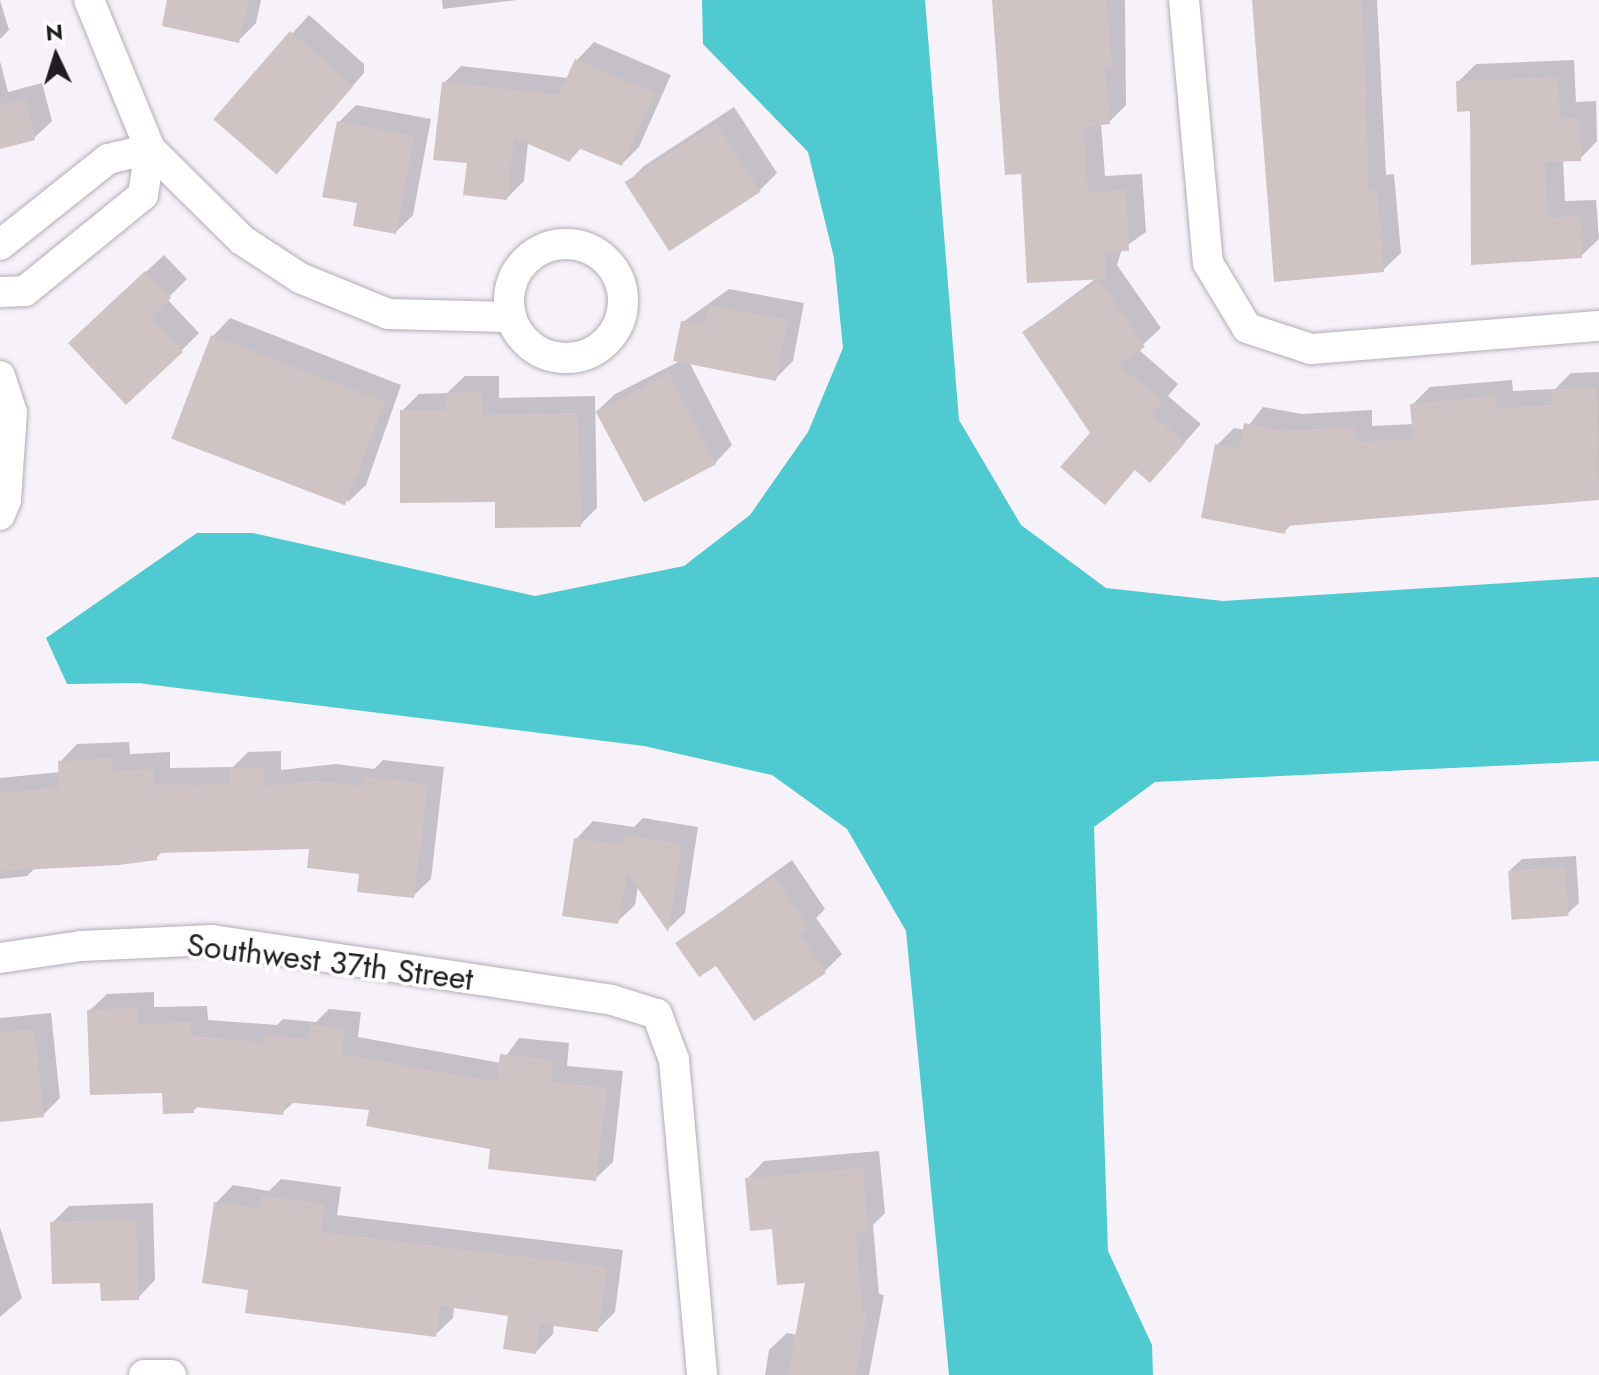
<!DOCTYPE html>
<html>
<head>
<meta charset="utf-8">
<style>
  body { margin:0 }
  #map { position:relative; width:1599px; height:1375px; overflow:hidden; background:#f7f1fa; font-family:Jost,sans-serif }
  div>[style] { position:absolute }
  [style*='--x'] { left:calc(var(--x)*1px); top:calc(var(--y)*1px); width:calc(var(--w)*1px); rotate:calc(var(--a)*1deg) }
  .water>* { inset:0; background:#4ecad0 }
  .shadow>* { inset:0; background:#0003 }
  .building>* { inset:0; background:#cfc4c3; transform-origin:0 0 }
  .roads { filter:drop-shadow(0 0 2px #b3adb5) drop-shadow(0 0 2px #b3adb5) }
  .street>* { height:30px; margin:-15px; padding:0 15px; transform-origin:15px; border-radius:15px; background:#fff }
  .street>.ring { margin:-15px; padding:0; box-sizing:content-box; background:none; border:30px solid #fff; border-radius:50% }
  span { translate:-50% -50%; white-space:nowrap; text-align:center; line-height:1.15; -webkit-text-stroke:7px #fff; paint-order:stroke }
  .street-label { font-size:32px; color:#1f1d20 }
  .north { position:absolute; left:16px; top:16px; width:80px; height:80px; -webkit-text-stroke:6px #fff; paint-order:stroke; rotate:356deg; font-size:22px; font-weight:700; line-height:32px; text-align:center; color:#1f1d20 }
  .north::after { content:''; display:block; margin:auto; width:28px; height:36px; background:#1f1d20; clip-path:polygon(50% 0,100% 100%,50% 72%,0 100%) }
</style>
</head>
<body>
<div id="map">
  <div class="water">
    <i style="clip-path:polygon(702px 0,925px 0,959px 420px,1021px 525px,1106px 588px,1223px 601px,1599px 577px,1599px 761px,1155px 782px,1094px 827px,1108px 1251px,1152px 1345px,1153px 1375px,949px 1375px,906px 931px,847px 829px,772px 775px,644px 746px,138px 683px,67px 684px,46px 638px,197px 533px,253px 533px,535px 596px,684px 566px,750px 515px,808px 432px,843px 348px,834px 258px,808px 152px,703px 44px)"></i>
  </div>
  <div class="shadow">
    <i style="clip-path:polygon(0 0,9px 30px,0 39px)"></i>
    <i style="clip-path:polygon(169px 0,261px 0,256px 23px,239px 40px)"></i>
    <i style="clip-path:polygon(442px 0,517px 0,443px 9px)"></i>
    <i style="clip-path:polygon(996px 0,1125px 0,1126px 105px,1109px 122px,1101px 123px,1105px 176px,1142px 174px,1146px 232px,1122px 249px,1117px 265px,1161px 328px,1138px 349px,1178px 384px,1168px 396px,1201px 424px,1150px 481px,1092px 433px,1024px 332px,1098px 277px,1023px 172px)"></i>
    <i style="clip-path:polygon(1254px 0,1377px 0,1386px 175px,1394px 174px,1401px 253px,1383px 270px)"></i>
    <i style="clip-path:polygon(309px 15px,364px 64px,364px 73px,293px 154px,215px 118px)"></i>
    <i style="clip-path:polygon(594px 42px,671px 75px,639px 147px,622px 164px,582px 147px,570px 160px,528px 142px,524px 181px,507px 198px,469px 161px,444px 83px,461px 66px,569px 78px,577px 60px)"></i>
    <i style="clip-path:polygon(1574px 60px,1576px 102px,1596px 101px,1597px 141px,1580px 159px,1563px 159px,1565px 201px,1596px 200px,1599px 239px,1581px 256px,1473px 263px,1472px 109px,1458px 82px,1476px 64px)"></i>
    <i style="clip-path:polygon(0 61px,8px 92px,42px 83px,52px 121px,34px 138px,0 147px)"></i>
    <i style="clip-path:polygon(356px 105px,431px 119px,413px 215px,396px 232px,360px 202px,339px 122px)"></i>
    <i style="clip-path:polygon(734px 107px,777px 173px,760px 190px,670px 249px,627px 183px,644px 166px)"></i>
    <i style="clip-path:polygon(164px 255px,187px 279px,167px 299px,199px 333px,181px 351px,88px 326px)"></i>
    <i style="clip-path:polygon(729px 289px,804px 303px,793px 361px,776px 378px,689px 362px,732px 445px,715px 463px,597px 411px,615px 394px,680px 361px,683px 322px)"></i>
    <i style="clip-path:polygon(230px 318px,401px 385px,366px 485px,348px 502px,213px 336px)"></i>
    <i style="clip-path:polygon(1599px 372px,1599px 498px,1293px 523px,1284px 532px,1217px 445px,1234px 428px,1245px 430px,1263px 407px,1302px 414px,1372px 410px,1372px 426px,1414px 424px,1412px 405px,1430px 387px,1512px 380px,1513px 391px,1555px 389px,1571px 373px)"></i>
    <i style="clip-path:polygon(465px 376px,499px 376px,499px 398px,595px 396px,597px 508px,580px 525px,497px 500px,402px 411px,419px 394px,447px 393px)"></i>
    <i style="clip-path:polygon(129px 742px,130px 754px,170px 752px,170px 768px,233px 767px,248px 752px,281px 751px,281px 770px,336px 764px,374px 769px,383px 760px,444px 767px,431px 879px,413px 896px,312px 847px,164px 850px,156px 858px,36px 867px,27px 876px,0 879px,0 778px,60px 772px,60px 762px,77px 744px)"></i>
    <i style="clip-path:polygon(643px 818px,698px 827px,685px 913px,668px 929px,638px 885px,635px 905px,617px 922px,576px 839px,593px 821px,634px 827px)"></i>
    <i style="clip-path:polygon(1576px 856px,1579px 903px,1567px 914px,1510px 870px,1522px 859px)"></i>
    <i style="clip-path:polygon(792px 860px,825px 909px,816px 918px,842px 954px,824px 972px,717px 963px,678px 943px)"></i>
    <i style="clip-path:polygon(154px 992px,154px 1007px,207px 1006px,208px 1020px,277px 1025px,283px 1019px,316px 1022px,329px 1009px,361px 1012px,358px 1037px,501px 1063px,519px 1038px,569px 1043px,567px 1066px,623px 1071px,613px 1162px,595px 1179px,371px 1108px,295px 1101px,282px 1113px,199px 1105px,193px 1111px,164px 1091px,89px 1011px,107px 994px)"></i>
    <i style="clip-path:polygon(51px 1013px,60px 1098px,43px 1115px,0 1107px,0 1018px)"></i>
    <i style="clip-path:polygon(879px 1151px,885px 1213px,873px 1225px,879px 1294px,884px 1295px,869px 1375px,765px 1375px,769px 1350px,787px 1333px,798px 1335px,807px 1280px,747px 1179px,764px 1161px)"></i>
    <i style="clip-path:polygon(281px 1179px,341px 1187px,337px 1215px,623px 1250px,615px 1312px,597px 1330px,554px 1324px,553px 1334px,536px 1352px,510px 1314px,454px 1306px,453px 1318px,435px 1335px,250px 1289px,216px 1203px,233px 1185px,269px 1191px)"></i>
    <i style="clip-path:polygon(153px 1203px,155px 1280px,138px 1298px,102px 1281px,52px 1223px,69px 1206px)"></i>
    <i style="clip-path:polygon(0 1227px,22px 1298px,0 1317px)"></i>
  </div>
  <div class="building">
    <i style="clip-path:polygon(167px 0,248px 0,239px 43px,162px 26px)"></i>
    <i style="clip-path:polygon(992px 0,1106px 0,1112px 68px,1105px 68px,1110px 124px,1083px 127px,1088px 192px,1126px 190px,1129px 251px,1105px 252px,1106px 279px,1027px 283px,1021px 174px,1005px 175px)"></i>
    <i style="clip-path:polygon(1252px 0,1362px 0,1369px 191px,1377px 190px,1384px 272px,1274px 282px)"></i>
    <i style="left:290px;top:31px;width:84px;height:117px;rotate:41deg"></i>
    <i style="clip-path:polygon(575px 59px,655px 93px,622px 166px,576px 147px,570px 162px,514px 138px,507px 200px,463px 195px,467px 163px,433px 160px,442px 82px,559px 95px)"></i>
    <i style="clip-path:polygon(1558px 77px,1560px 119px,1579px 118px,1581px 161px,1545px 162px,1548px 218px,1580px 216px,1582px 258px,1471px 265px,1470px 111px,1457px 112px,1456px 81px)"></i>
    <i style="clip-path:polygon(25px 99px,35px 140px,0 149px,0 106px)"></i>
    <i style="clip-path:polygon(337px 121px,414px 136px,396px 234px,353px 226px,357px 203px,322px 197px)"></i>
    <i style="left:716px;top:123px;width:82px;height:109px;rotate:57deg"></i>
    <i style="clip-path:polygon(145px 271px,171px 298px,151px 317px,183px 352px,126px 405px,68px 343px)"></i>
    <i style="clip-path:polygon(1099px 280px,1145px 347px,1119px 365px,1162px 402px,1152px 414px,1185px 443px,1150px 483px,1135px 470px,1105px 505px,1060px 467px,1090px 433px,1022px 332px)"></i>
    <i style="clip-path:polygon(709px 305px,788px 320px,776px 381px,673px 361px,681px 321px,705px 325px)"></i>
    <i style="left:211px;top:335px;width:186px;height:111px;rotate:21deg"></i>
    <i style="left:668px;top:373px;width:103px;height:82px;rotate:62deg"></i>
    <i style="clip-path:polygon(1596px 387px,1599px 500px,1286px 526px,1285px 534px,1201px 518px,1215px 444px,1240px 449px,1244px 423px,1284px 431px,1355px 427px,1356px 442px,1413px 439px,1410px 404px,1495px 396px,1496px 408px,1552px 405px,1551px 390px)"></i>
    <i style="clip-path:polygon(482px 392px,483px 415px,578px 413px,581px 527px,495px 528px,495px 502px,400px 503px,400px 410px,445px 410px,445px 393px)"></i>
    <i style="clip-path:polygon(112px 758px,113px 771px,153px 769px,154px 785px,229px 784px,229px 768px,264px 768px,265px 786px,318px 781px,363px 786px,364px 777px,428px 784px,414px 898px,357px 892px,359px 874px,307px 868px,309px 849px,157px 853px,157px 860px,119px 865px,0 871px,0 793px,59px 787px,58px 761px)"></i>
    <i style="clip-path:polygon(624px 835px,682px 844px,668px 932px,627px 873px,618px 924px,562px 916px,574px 838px,623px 845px)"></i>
    <i style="left:1565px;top:867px;width:49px;height:57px;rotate:86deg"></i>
    <i style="clip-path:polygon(774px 876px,809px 928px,799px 934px,826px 973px,754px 1021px,716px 966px,699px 977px,675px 943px)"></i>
    <i style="clip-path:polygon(137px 1008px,138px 1024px,191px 1022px,191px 1036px,263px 1042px,264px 1035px,308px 1039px,310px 1025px,344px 1029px,342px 1054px,497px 1082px,500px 1054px,553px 1060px,551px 1082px,607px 1088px,596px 1181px,488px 1169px,490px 1149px,366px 1126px,369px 1110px,285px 1102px,283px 1115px,194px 1107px,194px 1113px,163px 1114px,162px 1093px,90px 1095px,87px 1010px)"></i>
    <i style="clip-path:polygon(34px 1029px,44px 1117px,0 1122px,0 1033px)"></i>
    <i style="clip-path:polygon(863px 1168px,868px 1232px,856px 1233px,862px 1311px,867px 1312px,856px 1375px,788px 1375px,805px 1283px,777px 1285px,772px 1229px,750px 1231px,745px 1178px)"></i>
    <i style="clip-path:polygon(261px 1196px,325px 1204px,321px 1232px,607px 1267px,598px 1332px,540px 1324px,536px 1354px,503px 1349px,508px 1316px,440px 1306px,436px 1337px,245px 1313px,248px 1290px,202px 1283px,214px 1202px,260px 1209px)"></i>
    <i style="clip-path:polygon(136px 1219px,139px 1300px,101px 1301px,100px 1283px,52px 1284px,50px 1222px)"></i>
  </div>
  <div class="roads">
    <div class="street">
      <i style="--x:89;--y:0;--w:161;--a:67.7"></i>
      <i style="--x:150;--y:149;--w:129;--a:44.7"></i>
      <i style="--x:242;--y:240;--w:69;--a:33.2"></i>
      <i style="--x:300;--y:278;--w:95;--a:22.2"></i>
      <i style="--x:388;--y:314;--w:122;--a:1.4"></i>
      <i style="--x:1184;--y:0;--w:264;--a:84.8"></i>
      <i style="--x:1208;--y:263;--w:76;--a:59"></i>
      <i style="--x:1247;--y:328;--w:67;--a:18.2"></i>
      <i style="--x:1311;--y:349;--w:289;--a:-4.6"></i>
      <i class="ring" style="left:509px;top:244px;width:84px;height:84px"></i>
      <i style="--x:0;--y:245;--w:138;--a:-38.5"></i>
      <i style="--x:108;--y:159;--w:43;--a:-13.4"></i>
      <i style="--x:0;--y:292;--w:25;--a:-2"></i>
      <i style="--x:25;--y:291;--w:152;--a:-39.1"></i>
      <i style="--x:143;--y:195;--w:47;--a:-81.3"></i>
      <i style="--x:0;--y:376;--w:38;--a:72"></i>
      <i style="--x:12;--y:412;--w:88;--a:93.9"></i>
      <i style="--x:6;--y:500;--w:16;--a:112"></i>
      <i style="--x:0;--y:958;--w:82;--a:-8.4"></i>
      <i style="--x:81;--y:946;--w:131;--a:-2.6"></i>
      <i style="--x:212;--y:940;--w:404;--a:8.5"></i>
      <i style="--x:612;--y:1000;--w:47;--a:17.3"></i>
      <i style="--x:657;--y:1014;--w:49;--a:69.7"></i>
      <i style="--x:674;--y:1060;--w:316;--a:84.9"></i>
      <i style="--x:144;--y:1375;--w:27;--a:0"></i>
    </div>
  </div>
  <div class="street-label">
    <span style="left:330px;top:962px;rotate:7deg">Southwest 37th Street</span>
  </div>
  <div class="north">N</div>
</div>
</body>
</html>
